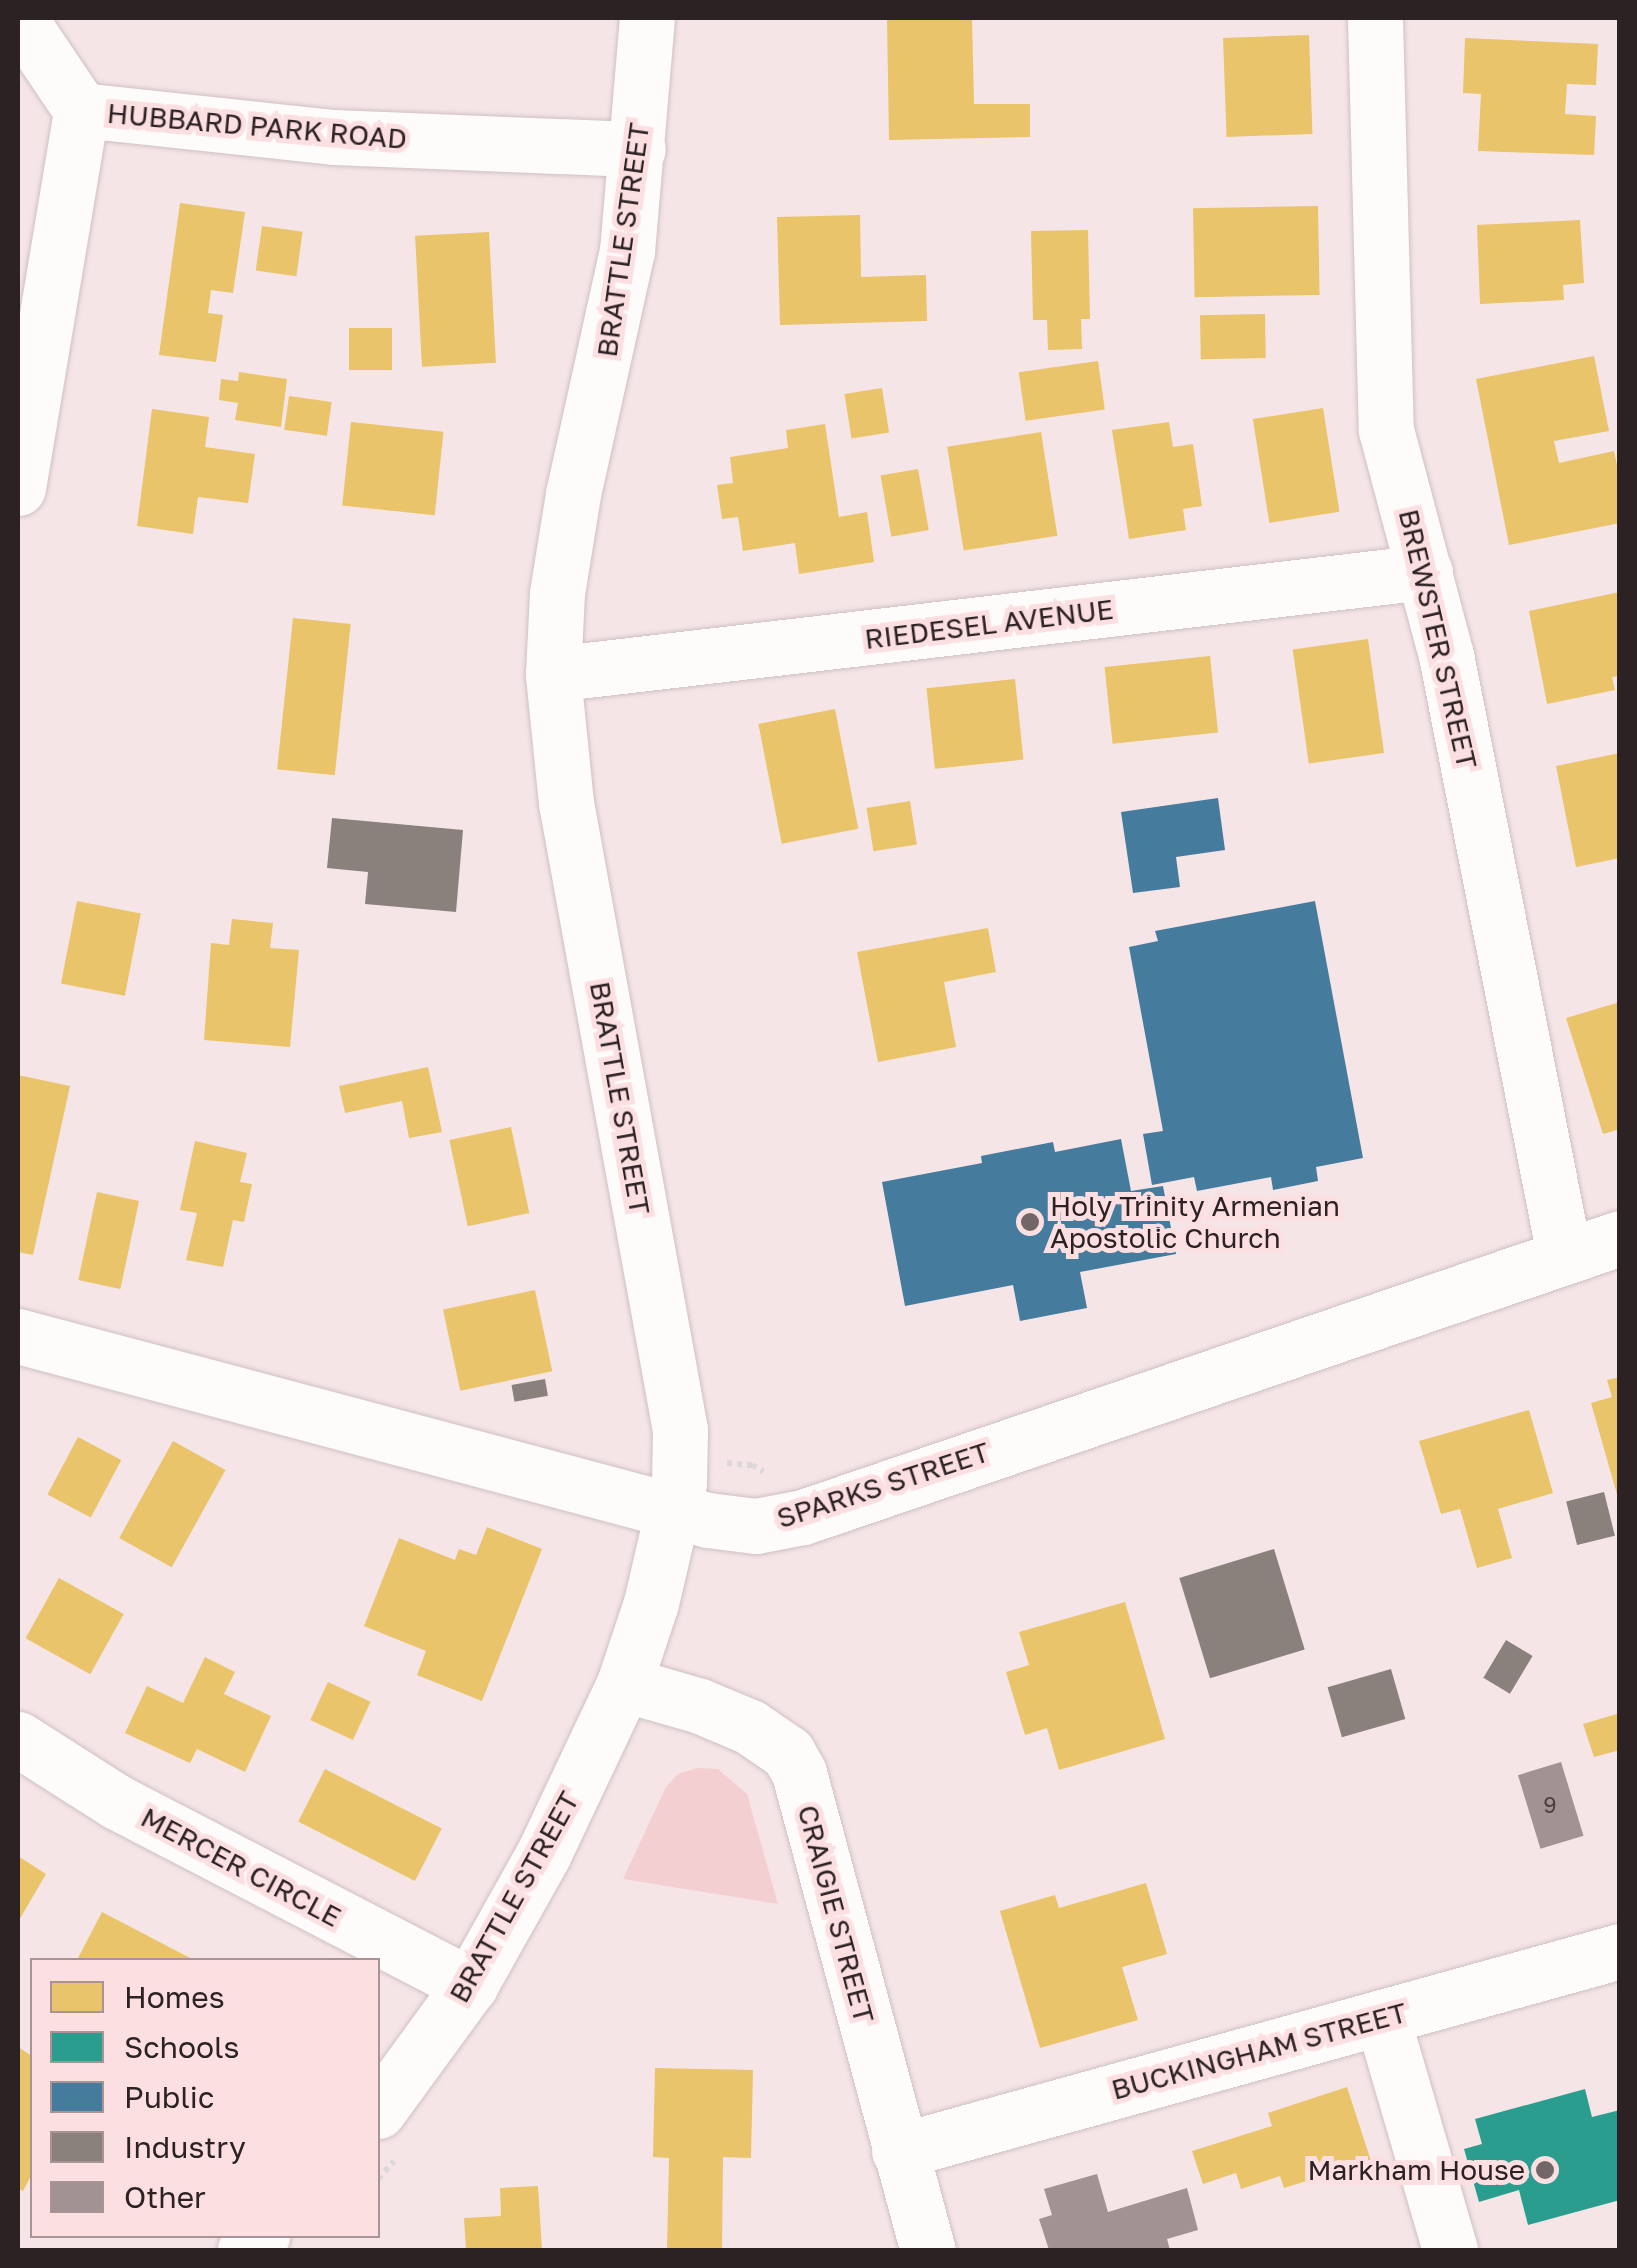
<!DOCTYPE html>
<html>
<head>
<meta charset="utf-8">
<style>
  body { margin:0 }
  #map { position:relative; width:1637px; height:2268px; overflow:hidden; background:#f6e5e7; font-family:"Golos Text",sans-serif }
  div>[style] { position:absolute }
  [style*='--x'] { left:calc(var(--x)*1px); top:calc(var(--y)*1px); width:calc(var(--w)*1px); rotate:calc(var(--a)*1deg) }
  .green>* { inset:0; background:#f4cfd2 }
  .homes>* { inset:0; background:#e9c46a; transform-origin:0 0 }
  .schools>* { inset:0; background:#2a9d8f }
  .public>* { inset:0; background:#457b9d }
  .industry>* { inset:0; background:#8a817c; transform-origin:0 0 }
  .building>* { inset:0; background:#a39294; transform-origin:0 0 }
  .path>* { height:6px; margin-top:-3px; transform-origin:0; background:repeating-linear-gradient(90deg,#dcd7d8 0 5px,transparent 0 10px) }
  .roads { filter:drop-shadow(0 0 2px #cec1c2) drop-shadow(0 0 2px #cec1c2) }
  .minor>* { height:55px; margin:-27.5px; padding:0 27.5px; transform-origin:27.5px; border-radius:27.5px; background:#fefbfb }
  .major>* { height:55px; margin:-27.5px; padding:0 27.5px; transform-origin:27.5px; border-radius:27.5px; background:#fefbfb }
  .dots>* { width:28px; height:28px; translate:-50% -50%; box-sizing:border-box; border:5px solid #fcdfe1; border-radius:50% }
  span { translate:-50% -50%; white-space:nowrap; text-align:center; line-height:1.15; -webkit-text-stroke:10px #fcdfe1; paint-order:stroke }
  .number-label { font-size:22px; color:#4a3e3f }
  .number-label span { -webkit-text-stroke-width:0 }
  .street-label { font-size:28px; color:#2c2223 }
  .poi-label { font-size:28px; color:#2c2223 }
  .left { translate:0 -50%; text-align:left }
  .right { translate:-100% -50%; text-align:right }
  .frame { position:absolute; inset:0; border:20px solid #2c2223; pointer-events:none }
  .legend { position:absolute; left:30px; top:1958px; width:350px; height:280px; box-sizing:border-box; background:#fcdfe1; border:2px solid #a99395; margin:0; padding:12px 18px; list-style:none; font-size:30px; color:#2c2223 }
  .legend li { display:flex; align-items:center; gap:20px; height:50px }
  .legend b { width:50px; border:2px solid #a99395 }
</style>
</head>
<body>
<div id="map">
  <div class="green">
    <i style="clip-path:polygon(697px 1768px,718px 1769px,747px 1794px,778px 1904px,623px 1879px,666px 1787px,678px 1774px)"></i>
  </div>
  <div class="homes">
    <i style="clip-path:polygon(887px 18px,972px 18px,974px 104px,1030px 104px,1030px 137px,889px 140px)"></i>
    <i style="left:1309px;top:35px;width:99px;height:86px;rotate:88deg"></i>
    <i style="clip-path:polygon(1465px 38px,1598px 44px,1596px 85px,1567px 84px,1565px 114px,1596px 116px,1594px 155px,1478px 151px,1481px 94px,1463px 93px)"></i>
    <i style="clip-path:polygon(180px 203px,245px 212px,233px 293px,211px 290px,208px 313px,223px 315px,216px 362px,159px 355px)"></i>
    <i style="left:1318px;top:206px;width:89px;height:125px;rotate:89deg"></i>
    <i style="clip-path:polygon(860px 215px,861px 277px,926px 275px,927px 321px,780px 325px,777px 217px)"></i>
    <i style="clip-path:polygon(1580px 220px,1584px 283px,1563px 285px,1564px 300px,1480px 304px,1477px 225px)"></i>
    <i style="left:262px;top:226px;width:41px;height:45px;rotate:8deg"></i>
    <i style="clip-path:polygon(1088px 230px,1090px 319px,1081px 319px,1082px 349px,1048px 350px,1047px 320px,1033px 320px,1031px 231px)"></i>
    <i style="left:489px;top:232px;width:131px;height:74px;rotate:87deg"></i>
    <i style="left:1265px;top:314px;width:44px;height:65px;rotate:89deg"></i>
    <i style="left:349px;top:328px;width:43px;height:42px"></i>
    <i style="clip-path:polygon(1594px 356px,1609px 431px,1554px 441px,1559px 463px,1614px 451px,1620px 480px,1620px 523px,1509px 545px,1476px 379px)"></i>
    <i style="left:1098px;top:361px;width:49px;height:80px;rotate:82deg"></i>
    <i style="clip-path:polygon(239px 372px,287px 379px,281px 427px,235px 420px,238px 403px,219px 400px,221px 379px,238px 381px)"></i>
    <i style="left:882px;top:388px;width:45px;height:38px;rotate:81deg"></i>
    <i style="left:289px;top:396px;width:43px;height:34px;rotate:8deg"></i>
    <i style="left:1323px;top:408px;width:105px;height:71px;rotate:81deg"></i>
    <i style="clip-path:polygon(152px 409px,209px 417px,205px 447px,255px 454px,248px 503px,198px 497px,193px 534px,137px 526px)"></i>
    <i style="left:351px;top:422px;width:93px;height:84px;rotate:6deg"></i>
    <i style="clip-path:polygon(1169px 422px,1173px 447px,1193px 444px,1202px 506px,1183px 509px,1186px 530px,1129px 539px,1112px 430px)"></i>
    <i style="clip-path:polygon(825px 424px,839px 517px,867px 512px,874px 562px,799px 574px,795px 543px,743px 551px,738px 517px,722px 519px,717px 485px,733px 483px,730px 457px,788px 448px,786px 430px)"></i>
    <i style="left:1041px;top:432px;width:105px;height:95px;rotate:81deg"></i>
    <i style="left:918px;top:469px;width:62px;height:38px;rotate:80deg"></i>
    <i style="clip-path:polygon(1620px 592px,1620px 676px,1612px 677px,1615px 690px,1547px 704px,1529px 611px)"></i>
    <i style="left:293px;top:618px;width:58px;height:152px;rotate:6deg"></i>
    <i style="left:1368px;top:639px;width:115px;height:76px;rotate:82deg"></i>
    <i style="left:1210px;top:656px;width:77px;height:106px;rotate:84deg"></i>
    <i style="left:1015px;top:679px;width:81px;height:89px;rotate:84deg"></i>
    <i style="left:835px;top:709px;width:122px;height:78px;rotate:79deg"></i>
    <i style="clip-path:polygon(1620px 753px,1620px 858px,1576px 867px,1556px 766px)"></i>
    <i style="left:910px;top:801px;width:44px;height:44px;rotate:81deg"></i>
    <i style="left:77px;top:901px;width:65px;height:84px;rotate:11deg"></i>
    <i style="clip-path:polygon(232px 919px,273px 923px,270px 948px,299px 950px,290px 1047px,204px 1040px,211px 943px,229px 945px)"></i>
    <i style="clip-path:polygon(988px 928px,996px 972px,944px 982px,956px 1047px,878px 1062px,857px 952px)"></i>
    <i style="clip-path:polygon(1620px 1002px,1620px 1129px,1603px 1134px,1566px 1018px)"></i>
    <i style="clip-path:polygon(428px 1067px,442px 1132px,409px 1138px,402px 1101px,345px 1113px,339px 1086px)"></i>
    <i style="clip-path:polygon(18px 1075px,70px 1086px,33px 1255px,18px 1252px)"></i>
    <i style="left:511px;top:1127px;width:88px;height:63px;rotate:78deg"></i>
    <i style="clip-path:polygon(195px 1141px,247px 1153px,240px 1182px,252px 1184px,244px 1222px,233px 1220px,223px 1267px,186px 1260px,197px 1213px,180px 1210px)"></i>
    <i style="left:97px;top:1192px;width:43px;height:90px;rotate:12deg"></i>
    <i style="left:535px;top:1290px;width:83px;height:94px;rotate:78deg"></i>
    <i style="clip-path:polygon(1620px 1377px,1620px 1498px,1618px 1498px,1591px 1403px,1612px 1397px,1607px 1380px)"></i>
    <i style="clip-path:polygon(1529px 1410px,1553px 1493px,1498px 1509px,1512px 1558px,1477px 1568px,1460px 1509px,1441px 1514px,1419px 1441px)"></i>
    <i style="left:78px;top:1437px;width:49px;height:65px;rotate:28deg"></i>
    <i style="left:173px;top:1441px;width:60px;height:111px;rotate:29deg"></i>
    <i style="clip-path:polygon(487px 1527px,542px 1549px,482px 1701px,417px 1675px,426px 1651px,364px 1626px,399px 1538px,455px 1560px,459px 1549px,476px 1555px)"></i>
    <i style="left:59px;top:1578px;width:74px;height:69px;rotate:29deg"></i>
    <i style="clip-path:polygon(1125px 1602px,1165px 1739px,1059px 1770px,1047px 1728px,1025px 1735px,1006px 1672px,1029px 1665px,1019px 1632px)"></i>
    <i style="clip-path:polygon(205px 1657px,235px 1672px,224px 1694px,271px 1716px,245px 1772px,197px 1749px,190px 1763px,125px 1733px,147px 1686px,183px 1703px)"></i>
    <i style="left:328px;top:1682px;width:47px;height:42px;rotate:25deg"></i>
    <i style="clip-path:polygon(1620px 1713px,1620px 1750px,1594px 1757px,1583px 1724px)"></i>
    <i style="left:325px;top:1769px;width:131px;height:59px;rotate:27deg"></i>
    <i style="clip-path:polygon(18px 1856px,46px 1874px,18px 1922px)"></i>
    <i style="clip-path:polygon(1146px 1883px,1167px 1954px,1122px 1967px,1138px 2020px,1040px 2048px,1000px 1911px,1055px 1895px,1059px 1908px)"></i>
    <i style="clip-path:polygon(102px 1912px,194px 1960px,77px 1960px)"></i>
    <i style="clip-path:polygon(18px 2047px,32px 2056px,32px 2174px,23px 2191px,18px 2188px)"></i>
    <i style="clip-path:polygon(655px 2068px,753px 2070px,751px 2158px,723px 2157px,722px 2250px,667px 2250px,669px 2158px,653px 2157px)"></i>
    <i style="clip-path:polygon(1347px 2087px,1371px 2161px,1284px 2188px,1280px 2176px,1241px 2189px,1236px 2173px,1203px 2184px,1192px 2151px,1272px 2126px,1268px 2113px)"></i>
    <i style="clip-path:polygon(538px 2186px,542px 2250px,466px 2250px,464px 2218px,501px 2216px,500px 2188px)"></i>
  </div>
  <div class="schools">
    <i style="clip-path:polygon(1585px 2089px,1592px 2117px,1620px 2110px,1620px 2200px,1528px 2225px,1519px 2190px,1479px 2202px,1464px 2149px,1482px 2144px,1475px 2119px)"></i>
  </div>
  <div class="public">
    <i style="clip-path:polygon(1218px 798px,1225px 850px,1176px 857px,1180px 887px,1133px 893px,1121px 812px)"></i>
    <i style="clip-path:polygon(1315px 901px,1363px 1158px,1316px 1167px,1318px 1181px,1273px 1190px,1271px 1177px,1197px 1191px,1194px 1177px,1152px 1185px,1143px 1134px,1163px 1131px,1129px 947px,1158px 941px,1155px 931px)"></i>
    <i style="clip-path:polygon(1121px 1139px,1131px 1191px,1163px 1186px,1176px 1254px,1080px 1272px,1087px 1308px,1020px 1321px,1013px 1285px,905px 1306px,882px 1182px,982px 1163px,981px 1156px,1053px 1142px,1055px 1152px)"></i>
  </div>
  <div class="industry">
    <i style="clip-path:polygon(332px 818px,463px 830px,456px 912px,365px 904px,368px 872px,327px 868px)"></i>
    <i style="left:545px;top:1379px;width:17px;height:34px;rotate:80deg"></i>
    <i style="left:1604px;top:1492px;width:45px;height:39px;rotate:76deg"></i>
    <i style="left:1274px;top:1549px;width:105px;height:99px;rotate:73deg"></i>
    <i style="left:1506px;top:1640px;width:31px;height:44px;rotate:31deg"></i>
    <i style="left:1391px;top:1669px;width:52px;height:66px;rotate:74deg"></i>
  </div>
  <div class="building">
    <i style="left:1561px;top:1762px;width:77px;height:45px;rotate:73deg"></i>
    <i style="clip-path:polygon(1097px 2174px,1108px 2212px,1187px 2188px,1198px 2230px,1167px 2239px,1170px 2250px,1049px 2250px,1039px 2219px,1052px 2215px,1044px 2189px)"></i>
  </div>
  <div class="path">
    <i style="--x:727;--y:1463;--w:25;--a:5"></i>
    <i style="--x:752;--y:1465;--w:13;--a:29"></i>
    <i style="--x:378;--y:2179;--w:24;--a:-48"></i>
  </div>
  <div class="roads">
    <div class="minor">
      <i style="--x:19;--y:18;--w:111;--a:56"></i>
      <i style="--x:1375;--y:18;--w:412;--a:88.5"></i>
      <i style="--x:1386;--y:430;--w:233;--a:75.1"></i>
      <i style="--x:1446;--y:655;--w:611;--a:78.86"></i>
      <i style="--x:18;--y:488;--w:383;--a:-80.5"></i>
      <i style="--x:81;--y:110;--w:254;--a:6.1"></i>
      <i style="--x:334;--y:137;--w:304;--a:2.3"></i>
      <i style="--x:553;--y:674;--w:878;--a:-6.67"></i>
      <i style="--x:18;--y:1336;--w:714;--a:14.93"></i>
      <i style="--x:708;--y:1520;--w:48;--a:7.1"></i>
      <i style="--x:756;--y:1526;--w:48;--a:-10.8"></i>
      <i style="--x:803;--y:1517;--w:863;--a:-18.85"></i>
      <i style="--x:18;--y:1739;--w:117;--a:32.5"></i>
      <i style="--x:117;--y:1802;--w:398;--a:27.4"></i>
      <i style="--x:1382;--y:2017;--w:243;--a:73.7"></i>
      <i style="--x:899;--y:2151;--w:748;--a:-15.5"></i>
    </div>
    <div class="major">
      <i style="--x:624;--y:1684;--w:79;--a:16.1"></i>
      <i style="--x:700;--y:1706;--w:54;--a:22.8"></i>
      <i style="--x:750;--y:1727;--w:46;--a:34.4"></i>
      <i style="--x:788;--y:1753;--w:23;--a:61"></i>
      <i style="--x:799;--y:1773;--w:494;--a:74.9"></i>
      <i style="--x:378;--y:2111;--w:156;--a:-53.9"></i>
      <i style="--x:470;--y:1985;--w:149;--a:-60.7"></i>
      <i style="--x:543;--y:1855;--w:189;--a:-64.7"></i>
      <i style="--x:624;--y:1684;--w:85;--a:-71.6"></i>
      <i style="--x:651;--y:1603;--w:123;--a:-76.9"></i>
      <i style="--x:679;--y:1483;--w:53;--a:-88.9"></i>
      <i style="--x:680;--y:1430;--w:637;--a:-100.3"></i>
      <i style="--x:566;--y:803;--w:130;--a:-95.8"></i>
      <i style="--x:553;--y:674;--w:81;--a:-87.2"></i>
      <i style="--x:557;--y:593;--w:100;--a:-80.8"></i>
      <i style="--x:573;--y:494;--w:249;--a:-77.5"></i>
      <i style="--x:627;--y:251;--w:234;--a:-85.1"></i>
      <i style="--x:245;--y:2250;--w:22;--a:-39"></i>
    </div>
  </div>
  <div class="dots">
    <i style="left:1030px;top:1222px;background:#736668"></i>
    <i style="left:1545px;top:2170px;background:#736668"></i>
  </div>
  <div class="number-label">
    <span style="left:1550px;top:1805px">9</span>
  </div>
  <div class="street-label">
    <span style="left:257px;top:126px;rotate:5deg">HUBBARD PARK ROAD</span>
    <span style="left:623px;top:240px;rotate:-82deg">BRATTLE STREET</span>
    <span style="left:989px;top:624px;rotate:-7deg">RIEDESEL AVENUE</span>
    <span style="left:1438px;top:639px;rotate:77deg">BREWSTER STREET</span>
    <span style="left:620px;top:1098px;rotate:80deg">BRATTLE STREET</span>
    <span style="left:883px;top:1485px;rotate:-18deg">SPARKS STREET</span>
    <span style="left:241px;top:1867px;rotate:28deg">MERCER CIRCLE</span>
    <span style="left:514px;top:1897px;rotate:-61deg">BRATTLE STREET</span>
    <span style="left:836px;top:1914px;rotate:75deg">CRAIGIE STREET</span>
    <span style="left:1259px;top:2051px;rotate:-15deg">BUCKINGHAM STREET</span>
  </div>
  <div class="poi-label">
    <span class="left" style="left:1050px;top:1222px">Holy Trinity Armenian<br>Apostolic Church</span>
    <span class="right" style="left:1525px;top:2170px">Markham House</span>
  </div>
  <div class="frame"></div>
  <ul class="legend">
  <li><b style="height:28px;background:#e9c46a"></b>Homes</li>
  <li><b style="height:28px;background:#2a9d8f"></b>Schools</li>
  <li><b style="height:28px;background:#457b9d"></b>Public</li>
  <li><b style="height:28px;background:#8a817c"></b>Industry</li>
  <li><b style="height:28px;background:#a39294"></b>Other</li>
  </ul>
</div>
</body>
</html>
